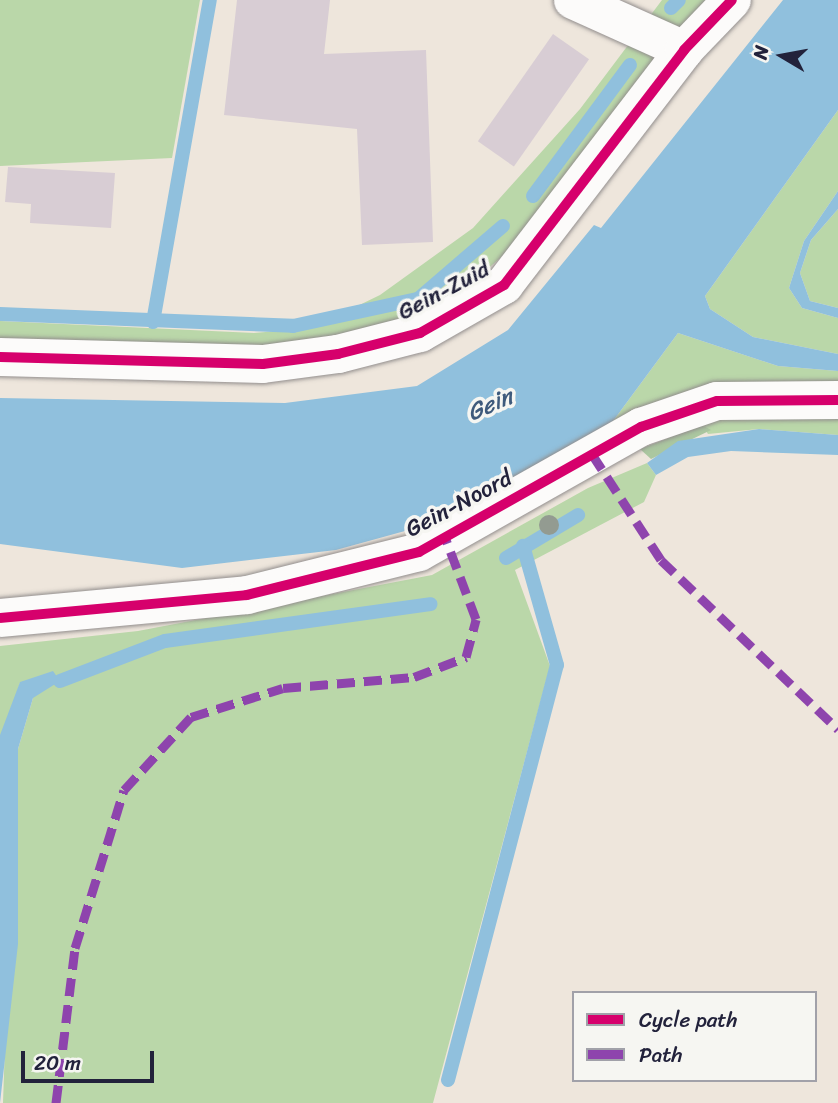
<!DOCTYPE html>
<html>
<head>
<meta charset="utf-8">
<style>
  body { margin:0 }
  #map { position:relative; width:838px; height:1103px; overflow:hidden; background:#eee6dc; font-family:Sriracha,sans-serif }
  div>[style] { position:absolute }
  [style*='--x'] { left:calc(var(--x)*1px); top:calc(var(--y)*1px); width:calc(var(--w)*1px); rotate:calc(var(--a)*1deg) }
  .green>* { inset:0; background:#bad7a9 }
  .forest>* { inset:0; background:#abc7a0 }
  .water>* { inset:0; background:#90c0dd }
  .stream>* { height:14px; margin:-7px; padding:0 7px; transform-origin:7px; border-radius:7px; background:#90c0dd }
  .building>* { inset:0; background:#d8cdd4; transform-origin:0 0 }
  .roads { filter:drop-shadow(0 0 2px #928e8d) drop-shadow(0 0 2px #928e8d) }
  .minor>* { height:38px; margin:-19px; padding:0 19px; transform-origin:19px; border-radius:19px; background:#fcfbfa }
  .quiet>* { height:9px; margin-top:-4.5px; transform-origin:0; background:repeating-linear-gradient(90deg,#8e44ad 0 18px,transparent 0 27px) }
  .cycleway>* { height:10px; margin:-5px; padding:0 5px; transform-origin:5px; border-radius:5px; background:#d6006c }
  .trees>* { width:20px; height:20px; margin:-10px; border-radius:50%; background:#939b91 }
  span { translate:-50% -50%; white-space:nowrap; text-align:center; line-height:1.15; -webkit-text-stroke:7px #f6f6f2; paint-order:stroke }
  .street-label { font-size:23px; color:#22223b }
  .water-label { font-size:24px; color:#3e5a7c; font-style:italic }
  .legend { position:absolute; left:572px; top:991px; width:245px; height:91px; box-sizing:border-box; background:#f6f6f2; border:2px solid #a1a1a9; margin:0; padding:9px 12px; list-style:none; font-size:21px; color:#22223b }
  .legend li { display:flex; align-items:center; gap:14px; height:35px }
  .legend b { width:35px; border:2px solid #a1a1a9 }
  .north { position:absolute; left:747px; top:21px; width:70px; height:70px; -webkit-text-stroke:5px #f6f6f2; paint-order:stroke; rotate:280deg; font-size:19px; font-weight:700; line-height:28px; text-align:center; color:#22223b }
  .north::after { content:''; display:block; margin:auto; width:24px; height:32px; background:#22223b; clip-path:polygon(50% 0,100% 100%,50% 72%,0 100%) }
  .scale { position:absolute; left:21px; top:1051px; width:133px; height:32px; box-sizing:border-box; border:4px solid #22223b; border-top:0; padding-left:9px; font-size:21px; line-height:24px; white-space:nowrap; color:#22223b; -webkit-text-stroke:5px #f6f6f2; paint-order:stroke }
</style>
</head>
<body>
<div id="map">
  <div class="green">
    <i style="clip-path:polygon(0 0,200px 0,172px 158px,0 166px)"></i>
    <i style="clip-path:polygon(662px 0,716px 0,537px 226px,453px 299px,374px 334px,272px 350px,0 346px,0 321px,254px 333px,312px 328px,380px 295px,473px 228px,580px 109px)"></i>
    <i style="clip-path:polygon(838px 110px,838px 191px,804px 241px,789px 288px,802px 308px,838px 318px,838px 354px,753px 337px,710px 309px,705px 296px)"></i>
    <i style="clip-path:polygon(838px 209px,838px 308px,810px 301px,800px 273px,811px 240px)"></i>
    <i style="clip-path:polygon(678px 333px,778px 366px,838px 371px,838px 386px,602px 436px)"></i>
    <i style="clip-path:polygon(838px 414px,838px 435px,759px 429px,708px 434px,702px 425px,704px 418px)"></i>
    <i style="clip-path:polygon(647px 463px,656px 475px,644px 502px,515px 570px,550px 666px,433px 1103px,3px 1103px,13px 808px,18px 749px,33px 698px,20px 683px,0 743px,0 646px,138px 631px,432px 575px,588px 488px)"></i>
  </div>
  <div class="forest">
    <i style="clip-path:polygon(702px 425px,711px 430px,651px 459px,640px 449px)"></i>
  </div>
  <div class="water">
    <i style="clip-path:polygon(783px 0,838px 0,838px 110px,705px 296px,710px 309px,753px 337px,838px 354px,838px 371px,778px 366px,678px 333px,602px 436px,405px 531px,336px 550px,182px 568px,0 544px,0 398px,285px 403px,417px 386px,508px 330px,594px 225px,601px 228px)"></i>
    <i style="clip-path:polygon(838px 191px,838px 209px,811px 240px,800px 273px,810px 301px,838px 308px,838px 318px,802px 308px,789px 288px,804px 241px)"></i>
    <i style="clip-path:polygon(759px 429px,838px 435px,838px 455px,731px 451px,688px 457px,656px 475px,647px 463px,678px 441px)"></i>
    <i style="clip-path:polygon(53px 671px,60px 681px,33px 698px,18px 749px,18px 944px,0 1103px,0 735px,20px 682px)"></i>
  </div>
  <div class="stream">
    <i style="--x:671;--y:8;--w:11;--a:-45"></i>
    <i style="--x:533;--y:196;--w:163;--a:-53.5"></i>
    <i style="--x:0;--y:314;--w:293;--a:2.3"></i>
    <i style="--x:293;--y:326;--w:128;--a:-12.2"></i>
    <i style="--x:418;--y:299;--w:112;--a:-40.7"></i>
    <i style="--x:153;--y:322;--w:327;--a:-80"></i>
    <i style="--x:506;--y:558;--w:84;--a:-30.8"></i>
    <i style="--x:60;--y:681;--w:112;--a:-20.9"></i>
    <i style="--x:165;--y:641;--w:268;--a:-7.9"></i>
    <i style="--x:448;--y:1080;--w:429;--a:-75.3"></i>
    <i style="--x:557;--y:665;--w:124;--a:-105.9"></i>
  </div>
  <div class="building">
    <i style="clip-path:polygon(237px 0,330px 0,324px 54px,426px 50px,433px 242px,362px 245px,357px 129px,224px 115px)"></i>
    <i style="left:553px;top:34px;width:44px;height:131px;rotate:35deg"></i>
    <i style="clip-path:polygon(8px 167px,115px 173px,111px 228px,30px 223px,31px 204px,5px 202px)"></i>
  </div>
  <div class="roads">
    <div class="minor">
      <i style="--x:573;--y:0;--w:122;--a:24.2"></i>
      <i style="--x:0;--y:357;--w:263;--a:1.5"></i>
      <i style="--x:263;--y:364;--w:76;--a:-7.6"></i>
      <i style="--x:338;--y:354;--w:85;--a:-14.4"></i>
      <i style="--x:420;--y:333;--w:97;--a:-29.7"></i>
      <i style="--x:504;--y:285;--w:296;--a:-52.5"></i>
      <i style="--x:684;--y:50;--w:69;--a:-46.2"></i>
      <i style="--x:0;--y:618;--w:248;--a:-5.3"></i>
      <i style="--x:247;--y:595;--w:177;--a:-14"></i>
      <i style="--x:419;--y:552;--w:255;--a:-29.4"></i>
      <i style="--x:641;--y:427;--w:80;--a:-18.9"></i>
      <i style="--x:717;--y:401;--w:121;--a:-0.5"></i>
    </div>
  </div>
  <div class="quiet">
    <i style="--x:592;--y:454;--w:126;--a:56.9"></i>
    <i style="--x:661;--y:560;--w:245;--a:43.7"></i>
    <i style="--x:56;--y:1103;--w:156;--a:-83"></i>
    <i style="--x:75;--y:948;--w:165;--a:-72.8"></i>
    <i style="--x:124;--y:790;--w:99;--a:-47.5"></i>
    <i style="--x:191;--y:717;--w:96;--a:-17.5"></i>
    <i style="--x:283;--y:688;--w:131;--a:-4.8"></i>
    <i style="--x:414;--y:677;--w:56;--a:-21"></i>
    <i style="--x:466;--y:657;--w:39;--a:-75"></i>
    <i style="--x:476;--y:619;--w:88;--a:-110.7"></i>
  </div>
  <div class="cycleway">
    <i style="--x:0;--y:357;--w:263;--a:1.5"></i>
    <i style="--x:263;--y:364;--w:76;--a:-7.6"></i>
    <i style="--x:338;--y:354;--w:85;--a:-14.4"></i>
    <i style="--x:420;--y:333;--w:97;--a:-29.7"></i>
    <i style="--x:504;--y:285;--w:296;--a:-52.5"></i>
    <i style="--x:684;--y:50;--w:69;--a:-46.2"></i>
    <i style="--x:0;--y:618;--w:248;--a:-5.3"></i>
    <i style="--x:247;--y:595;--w:177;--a:-14"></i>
    <i style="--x:419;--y:552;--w:255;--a:-29.4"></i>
    <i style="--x:641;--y:427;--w:80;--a:-18.9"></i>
    <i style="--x:717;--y:401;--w:121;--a:-0.5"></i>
  </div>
  <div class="trees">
    <i style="left:549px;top:525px"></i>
  </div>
  <div class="street-label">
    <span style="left:444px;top:291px;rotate:-28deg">Gein-Zuid</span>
    <span style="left:459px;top:504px;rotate:-28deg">Gein-Noord</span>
  </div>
  <div class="water-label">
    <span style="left:490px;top:405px;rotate:-24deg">Gein</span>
  </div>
  <ul class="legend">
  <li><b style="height:9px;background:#d6006c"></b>Cycle path</li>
  <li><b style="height:9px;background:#8e44ad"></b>Path</li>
  </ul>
  <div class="north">N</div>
  <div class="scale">20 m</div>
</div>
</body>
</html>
